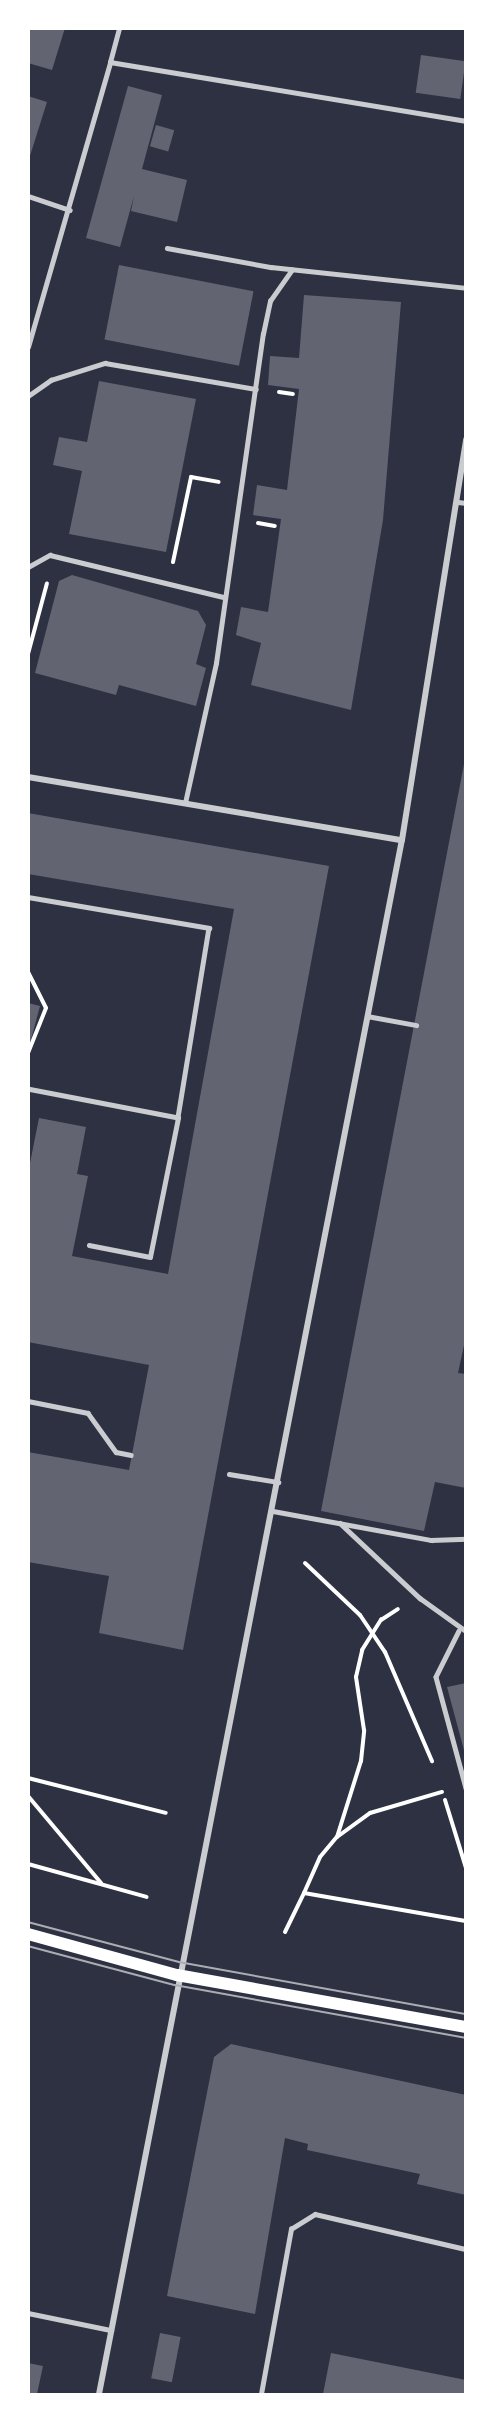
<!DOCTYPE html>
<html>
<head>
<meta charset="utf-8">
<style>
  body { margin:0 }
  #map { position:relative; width:494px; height:2423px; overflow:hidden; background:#2d3142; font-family:Raleway,sans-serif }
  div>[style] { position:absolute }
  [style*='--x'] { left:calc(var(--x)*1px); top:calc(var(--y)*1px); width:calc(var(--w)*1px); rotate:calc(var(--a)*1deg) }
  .building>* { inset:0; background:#626471; transform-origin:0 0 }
  .path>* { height:4px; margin:-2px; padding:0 2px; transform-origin:2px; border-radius:2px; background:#fff }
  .service>* { height:4.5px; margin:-2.25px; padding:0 2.25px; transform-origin:2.25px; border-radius:2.25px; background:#caccd0 }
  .minor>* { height:6px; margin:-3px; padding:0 3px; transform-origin:3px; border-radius:3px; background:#caccd0 }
  .secondary>* { height:12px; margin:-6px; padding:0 6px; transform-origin:6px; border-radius:6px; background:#fff }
  .tram>* { height:1.5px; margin:-0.75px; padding:0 0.75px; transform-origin:0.75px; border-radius:0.75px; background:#abadb3 }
  span { translate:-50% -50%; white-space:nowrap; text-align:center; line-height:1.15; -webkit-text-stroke:5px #fff; paint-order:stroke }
  .frame { position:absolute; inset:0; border:30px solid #fff; pointer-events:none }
</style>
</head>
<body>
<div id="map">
  <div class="building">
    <i style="clip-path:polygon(28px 28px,65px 28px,52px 70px,28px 63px)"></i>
    <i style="left:421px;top:55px;width:45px;height:38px;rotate:8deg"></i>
    <i style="clip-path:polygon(128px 86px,162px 95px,142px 169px,187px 180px,177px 222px,131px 211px,134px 196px,120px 247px,86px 238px)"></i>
    <i style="clip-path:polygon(28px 96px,47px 102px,29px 159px,28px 159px)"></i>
    <i style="left:156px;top:125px;width:19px;height:22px;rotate:16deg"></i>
    <i style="left:119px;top:265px;width:137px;height:76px;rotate:11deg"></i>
    <i style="clip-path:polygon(304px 295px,401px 302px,383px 520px,351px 710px,251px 685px,261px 643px,236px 635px,241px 607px,268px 612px,281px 519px,253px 515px,257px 485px,287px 490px,299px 389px,268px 385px,270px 356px,299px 358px)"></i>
    <i style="clip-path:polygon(99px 381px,196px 399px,166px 552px,69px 534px,82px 471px,53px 465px,59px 437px,87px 442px)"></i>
    <i style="clip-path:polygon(72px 575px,198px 611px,206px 625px,196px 664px,206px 668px,196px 706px,119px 685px,116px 695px,35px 673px,59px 581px)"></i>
    <i style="clip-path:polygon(464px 764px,466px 1336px,458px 1373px,466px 1374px,466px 1488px,435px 1482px,424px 1531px,321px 1511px)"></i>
    <i style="clip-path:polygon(28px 813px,329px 866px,183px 1650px,99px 1633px,109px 1576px,28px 1562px,28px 1452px,129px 1470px,149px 1365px,28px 1342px,28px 1173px,39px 1118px,86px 1127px,77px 1174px,88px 1176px,72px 1256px,168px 1274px,234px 909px,28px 874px)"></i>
    <i style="clip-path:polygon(28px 1003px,40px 1006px,29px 1047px,28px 1047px)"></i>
    <i style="clip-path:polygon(466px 1683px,466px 1754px,465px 1754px,447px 1687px)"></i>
    <i style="clip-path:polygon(231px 2044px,466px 2095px,466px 2195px,417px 2184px,420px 2174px,307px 2150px,308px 2144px,285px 2138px,255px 2314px,167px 2296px,214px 2057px)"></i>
    <i style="left:160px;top:2333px;width:21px;height:46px;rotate:11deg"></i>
    <i style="clip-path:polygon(331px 2353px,466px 2380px,466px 2394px,323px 2394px)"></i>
    <i style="clip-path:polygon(28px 2363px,43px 2366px,37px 2394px,28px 2394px)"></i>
  </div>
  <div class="path">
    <i style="--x:279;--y:392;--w:14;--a:8"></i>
    <i style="--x:258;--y:523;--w:17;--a:10"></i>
    <i style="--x:173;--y:562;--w:87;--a:-78"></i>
    <i style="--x:191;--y:477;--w:28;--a:10"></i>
    <i style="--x:28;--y:654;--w:73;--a:-75"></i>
    <i style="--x:28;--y:972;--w:40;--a:63.4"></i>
    <i style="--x:46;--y:1008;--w:48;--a:111.8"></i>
    <i style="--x:305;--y:1563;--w:76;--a:43.4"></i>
    <i style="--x:360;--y:1615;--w:45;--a:56"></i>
    <i style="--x:385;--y:1652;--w:119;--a:66.7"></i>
    <i style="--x:28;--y:1778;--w:142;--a:14.2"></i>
    <i style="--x:28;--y:1796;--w:114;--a:50"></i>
    <i style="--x:445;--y:1800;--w:71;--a:72.8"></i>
    <i style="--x:337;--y:1837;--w:80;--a:-72.5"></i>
    <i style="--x:361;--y:1761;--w:31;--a:-84"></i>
    <i style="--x:364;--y:1730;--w:54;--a:-98.6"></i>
    <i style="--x:356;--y:1677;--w:28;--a:-77"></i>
    <i style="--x:362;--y:1650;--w:36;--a:-58"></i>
    <i style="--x:381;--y:1620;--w:20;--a:-33"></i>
    <i style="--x:28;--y:1864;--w:123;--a:15.5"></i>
    <i style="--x:304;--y:1893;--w:39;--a:-66"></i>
    <i style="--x:320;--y:1857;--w:26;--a:-50"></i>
    <i style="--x:337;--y:1837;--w:41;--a:-36"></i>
    <i style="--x:370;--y:1813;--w:75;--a:-16.3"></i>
    <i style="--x:285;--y:1932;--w:43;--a:-64"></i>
    <i style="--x:304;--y:1893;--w:164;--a:9.8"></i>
  </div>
  <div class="service">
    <i style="--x:110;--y:62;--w:35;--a:-75"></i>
    <i style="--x:28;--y:196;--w:44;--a:18.4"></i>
    <i style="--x:167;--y:248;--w:106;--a:10.4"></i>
    <i style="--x:271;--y:267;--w:196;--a:6.1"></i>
    <i style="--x:28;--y:347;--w:297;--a:-73.9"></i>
    <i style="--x:110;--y:62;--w:361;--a:9.4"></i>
    <i style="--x:28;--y:396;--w:28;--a:-35"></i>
    <i style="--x:51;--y:380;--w:57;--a:-17.5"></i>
    <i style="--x:105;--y:363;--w:153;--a:9.8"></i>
    <i style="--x:458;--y:502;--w:8;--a:7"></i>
    <i style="--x:28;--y:567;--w:25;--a:-29"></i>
    <i style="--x:50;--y:555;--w:178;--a:13.6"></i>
    <i style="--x:185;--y:803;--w:143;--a:-77.5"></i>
    <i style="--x:216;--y:663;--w:332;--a:-81.9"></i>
    <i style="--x:263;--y:334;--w:34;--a:-78"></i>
    <i style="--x:270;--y:301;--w:38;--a:-55"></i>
    <i style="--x:28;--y:897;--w:184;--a:9.7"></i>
    <i style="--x:209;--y:928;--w:193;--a:99.3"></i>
    <i style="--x:178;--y:1118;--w:153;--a:-169.1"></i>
    <i style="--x:367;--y:1016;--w:50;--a:10.4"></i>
    <i style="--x:89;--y:1245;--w:62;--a:11.1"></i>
    <i style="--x:150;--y:1257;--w:142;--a:-78.6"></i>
    <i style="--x:28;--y:1401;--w:61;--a:11.3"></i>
    <i style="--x:88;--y:1413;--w:48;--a:54.3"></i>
    <i style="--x:116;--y:1452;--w:15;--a:11"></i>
    <i style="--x:229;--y:1474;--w:50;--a:9.3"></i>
    <i style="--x:273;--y:1511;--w:161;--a:10.4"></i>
    <i style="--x:431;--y:1540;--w:35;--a:-2"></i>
    <i style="--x:340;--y:1523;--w:110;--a:43.2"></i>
    <i style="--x:420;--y:1598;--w:57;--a:35.7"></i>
    <i style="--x:459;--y:1631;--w:51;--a:116.6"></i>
    <i style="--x:436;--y:1677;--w:115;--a:74.9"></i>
    <i style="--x:28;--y:2313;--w:85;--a:11.6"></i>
    <i style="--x:261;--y:2394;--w:168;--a:-79.7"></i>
    <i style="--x:291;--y:2229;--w:28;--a:-32"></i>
    <i style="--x:315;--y:2214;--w:155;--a:13.1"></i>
  </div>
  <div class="minor">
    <i style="--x:28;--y:777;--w:379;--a:9.6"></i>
    <i style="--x:99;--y:2394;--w:1583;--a:-78.97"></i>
    <i style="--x:402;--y:840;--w:406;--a:-80.9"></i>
  </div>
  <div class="secondary">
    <i style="--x:28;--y:1934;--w:155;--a:15.4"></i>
    <i style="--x:177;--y:1975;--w:294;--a:10.2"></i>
  </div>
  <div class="tram">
    <i style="--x:28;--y:1922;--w:156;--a:14.8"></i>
    <i style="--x:179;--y:1962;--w:292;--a:10.3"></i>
    <i style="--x:28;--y:1946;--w:152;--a:14.9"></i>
    <i style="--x:175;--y:1985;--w:296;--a:10.3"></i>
  </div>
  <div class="frame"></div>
</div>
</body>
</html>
